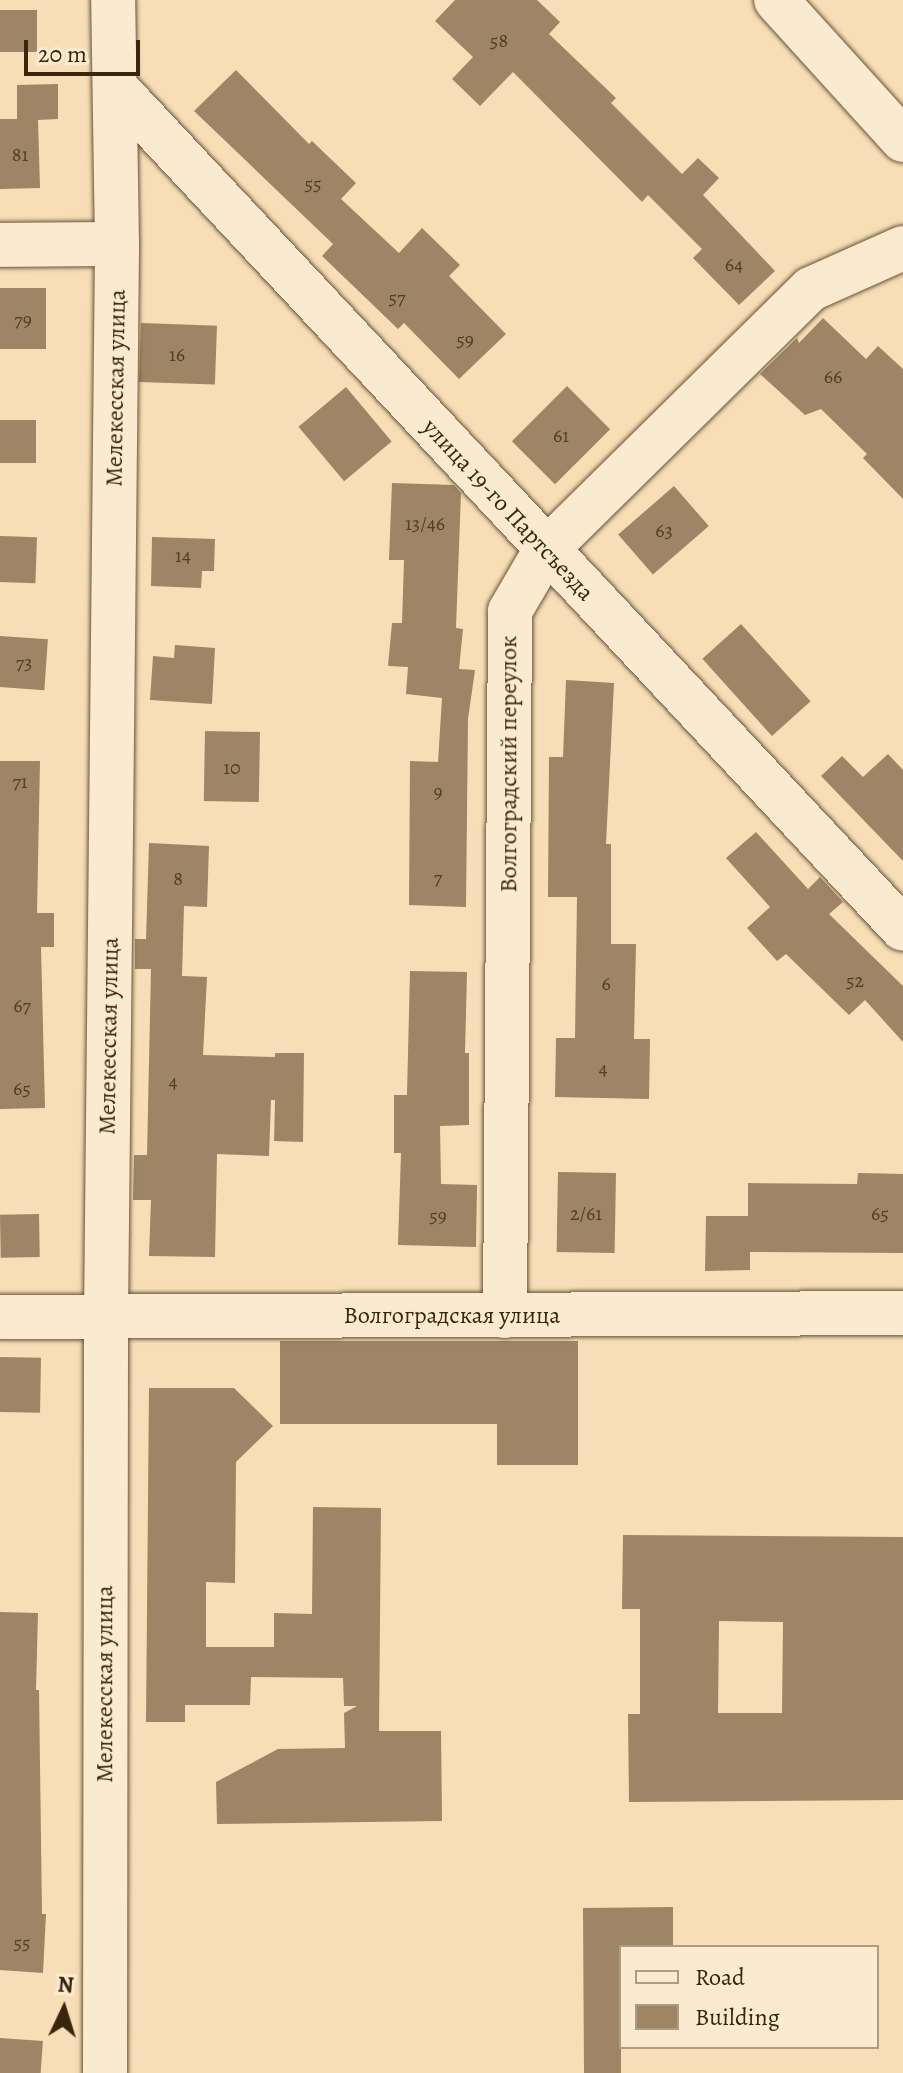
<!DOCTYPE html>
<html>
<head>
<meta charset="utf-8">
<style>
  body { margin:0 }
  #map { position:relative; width:903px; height:2073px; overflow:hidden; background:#f8deb7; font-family:Alegreya,serif }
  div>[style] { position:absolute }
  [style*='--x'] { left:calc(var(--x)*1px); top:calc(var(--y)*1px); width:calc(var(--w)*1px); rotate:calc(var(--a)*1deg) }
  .building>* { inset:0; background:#9d8565; transform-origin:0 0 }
  .roads { filter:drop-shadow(0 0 2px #6a5338) drop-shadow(0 0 2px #6a5338) }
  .minor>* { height:44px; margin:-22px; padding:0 22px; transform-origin:22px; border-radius:22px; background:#faead0 }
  span { translate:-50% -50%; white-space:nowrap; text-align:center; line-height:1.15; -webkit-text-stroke:6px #faead0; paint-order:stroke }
  .number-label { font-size:20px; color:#533d23 }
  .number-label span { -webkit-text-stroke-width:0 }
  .street-label { font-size:24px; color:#3a250d }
  .legend { position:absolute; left:619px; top:1945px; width:260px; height:104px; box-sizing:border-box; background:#faead0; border:2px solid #ad9b82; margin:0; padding:10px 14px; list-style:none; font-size:24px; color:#3a250d }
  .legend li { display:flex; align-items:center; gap:16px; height:40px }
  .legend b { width:40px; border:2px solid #ad9b82 }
  .north { position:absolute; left:24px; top:1969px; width:80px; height:80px; -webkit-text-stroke:6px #faead0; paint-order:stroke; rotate:4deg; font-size:22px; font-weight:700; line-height:32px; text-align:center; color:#3a250d }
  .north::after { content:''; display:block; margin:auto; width:28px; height:36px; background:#3a250d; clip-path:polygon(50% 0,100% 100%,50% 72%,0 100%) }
  .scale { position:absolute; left:24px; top:40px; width:116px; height:36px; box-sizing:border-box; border:4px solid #3a250d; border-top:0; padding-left:10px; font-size:24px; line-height:28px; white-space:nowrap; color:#3a250d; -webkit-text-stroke:6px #faead0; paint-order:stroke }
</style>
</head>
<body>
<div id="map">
  <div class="building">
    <i style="clip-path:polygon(455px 0,537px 0,560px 22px,549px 34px,616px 98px,611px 103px,682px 174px,698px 158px,719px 178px,703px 195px,775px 271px,739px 305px,693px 258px,702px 249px,648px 195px,642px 202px,513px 72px,480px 106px,452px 79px,473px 57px,435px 21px)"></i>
    <i style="left:0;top:10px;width:37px;height:42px"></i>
    <i style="clip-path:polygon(236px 70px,309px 144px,312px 141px,356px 183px,341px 199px,399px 253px,422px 228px,460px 265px,449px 276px,506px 334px,459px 379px,404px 323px,398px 329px,322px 256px,333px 244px,194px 111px)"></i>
    <i style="clip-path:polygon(58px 84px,58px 119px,38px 120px,40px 188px,0 189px,0 119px,17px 119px,17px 85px)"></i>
    <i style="left:0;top:288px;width:46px;height:61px"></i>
    <i style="clip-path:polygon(823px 318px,866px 359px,878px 346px,903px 369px,903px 499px,863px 458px,867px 454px,821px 409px,805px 415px,760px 374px,797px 338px,799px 343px)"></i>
    <i style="left:141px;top:323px;width:76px;height:59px;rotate:2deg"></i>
    <i style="left:567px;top:386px;width:61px;height:78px;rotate:45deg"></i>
    <i style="left:346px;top:387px;width:71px;height:62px;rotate:50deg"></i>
    <i style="left:0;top:420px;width:36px;height:43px"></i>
    <i style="clip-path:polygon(392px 483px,454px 485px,461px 493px,456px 628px,463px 629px,459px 669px,475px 670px,468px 719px,466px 907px,409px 905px,410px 761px,438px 762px,442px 698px,406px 694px,408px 667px,388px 666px,392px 623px,402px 623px,404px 560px,389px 560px)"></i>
    <i style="left:674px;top:486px;width:53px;height:74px;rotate:49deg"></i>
    <i style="left:0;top:536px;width:37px;height:46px;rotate:2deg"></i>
    <i style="clip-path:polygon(152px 537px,215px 539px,214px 571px,202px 571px,201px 588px,151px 586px)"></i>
    <i style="left:741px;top:624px;width:104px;height:52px;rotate:48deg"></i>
    <i style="left:0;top:636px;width:48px;height:51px;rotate:4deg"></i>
    <i style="clip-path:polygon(175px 645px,215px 648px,212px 704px,150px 700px,153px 656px,174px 658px)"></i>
    <i style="clip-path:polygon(566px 680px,614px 683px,606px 844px,611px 844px,611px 944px,636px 944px,634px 1039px,650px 1039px,649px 1099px,555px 1097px,556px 1038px,575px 1038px,577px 897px,548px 897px,549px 757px,563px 757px)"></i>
    <i style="left:205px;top:731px;width:55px;height:70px;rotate:1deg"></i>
    <i style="clip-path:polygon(888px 754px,903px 770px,903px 861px,821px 776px,842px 756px,863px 777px)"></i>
    <i style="clip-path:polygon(0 761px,40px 761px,37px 913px,54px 913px,54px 947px,41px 947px,45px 1108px,0 1109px)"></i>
    <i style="clip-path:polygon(756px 832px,808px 889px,820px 877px,843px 902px,829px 914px,903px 986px,903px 1042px,865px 1000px,849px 1015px,786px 954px,777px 961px,747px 928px,770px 907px,726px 858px)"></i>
    <i style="clip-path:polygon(149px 843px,209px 846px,207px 907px,184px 906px,182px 976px,207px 977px,203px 1055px,275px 1057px,275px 1053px,304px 1053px,303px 1142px,274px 1141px,275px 1100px,271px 1100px,269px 1156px,217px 1154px,215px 1257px,149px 1256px,151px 1200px,133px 1200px,134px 1155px,147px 1155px,151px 969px,135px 969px,135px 939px,146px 939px)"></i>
    <i style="clip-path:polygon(410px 971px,467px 972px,465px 1053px,469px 1053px,469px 1125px,440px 1126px,441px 1184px,477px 1185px,476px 1247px,398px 1245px,401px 1153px,394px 1153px,394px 1095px,407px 1095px)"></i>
    <i style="left:558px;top:1172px;width:58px;height:80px;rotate:1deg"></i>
    <i style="clip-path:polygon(858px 1173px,903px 1174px,903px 1253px,750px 1252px,750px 1270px,705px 1271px,706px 1216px,748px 1216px,748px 1183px,857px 1184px)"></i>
    <i style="left:39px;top:1214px;width:43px;height:39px;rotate:89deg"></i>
    <i style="clip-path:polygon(280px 1341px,578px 1341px,578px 1465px,497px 1465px,497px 1424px,280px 1424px)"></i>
    <i style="left:0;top:1357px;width:41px;height:55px;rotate:1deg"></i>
    <i style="clip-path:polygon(149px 1388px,234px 1388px,273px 1426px,236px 1462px,235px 1583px,206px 1582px,206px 1647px,274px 1647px,274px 1613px,312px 1614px,313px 1507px,381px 1508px,379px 1731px,441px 1731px,442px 1821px,217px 1824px,216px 1782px,278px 1749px,345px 1748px,344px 1713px,357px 1706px,344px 1706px,343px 1678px,251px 1677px,250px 1705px,185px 1705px,185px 1722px,146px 1722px)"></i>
    <i style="clip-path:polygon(evenodd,623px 1535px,903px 1537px,903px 1800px,629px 1802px,628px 1714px,640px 1714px,640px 1609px,622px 1609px,623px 1535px,719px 1621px,783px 1622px,782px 1713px,718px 1713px,719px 1621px)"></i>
    <i style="clip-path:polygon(0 1612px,38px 1613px,36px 1690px,39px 1690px,42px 1914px,46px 1914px,43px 1973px,0 1970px)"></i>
    <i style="clip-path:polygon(673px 1907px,673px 1947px,621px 1947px,621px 2073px,584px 2073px,583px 1908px)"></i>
    <i style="left:0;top:2038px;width:43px;height:35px;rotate:4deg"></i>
  </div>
  <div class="roads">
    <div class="minor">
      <i style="--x:776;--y:0;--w:189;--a:47.8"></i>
      <i style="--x:117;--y:89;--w:1150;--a:46.9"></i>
      <i style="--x:0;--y:245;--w:117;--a:-0.5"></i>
      <i style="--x:505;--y:1316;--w:705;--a:-89.59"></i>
      <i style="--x:510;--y:611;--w:69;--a:-59.7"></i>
      <i style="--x:545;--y:551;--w:373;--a:-44.6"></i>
      <i style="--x:811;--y:289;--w:101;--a:-24"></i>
      <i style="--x:0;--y:1317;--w:903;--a:-0.25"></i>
      <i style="--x:105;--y:2073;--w:756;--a:-89.92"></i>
      <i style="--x:106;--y:1317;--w:1073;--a:-89.41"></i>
      <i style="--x:117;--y:244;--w:244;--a:-90.9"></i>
    </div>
  </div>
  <div class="number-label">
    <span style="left:499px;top:40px">58</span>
    <span style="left:20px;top:154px">81</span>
    <span style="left:313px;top:183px">55</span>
    <span style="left:734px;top:264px">64</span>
    <span style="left:397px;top:297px">57</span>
    <span style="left:23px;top:319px">79</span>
    <span style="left:465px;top:339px">59</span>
    <span style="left:177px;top:354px">16</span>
    <span style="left:833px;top:376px">66</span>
    <span style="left:561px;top:435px">61</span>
    <span style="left:425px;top:523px">13/46</span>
    <span style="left:664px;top:530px">63</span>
    <span style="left:183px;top:555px">14</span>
    <span style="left:24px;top:662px">73</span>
    <span style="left:232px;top:767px">10</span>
    <span style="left:20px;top:781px">71</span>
    <span style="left:438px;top:791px">9</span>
    <span style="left:438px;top:877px">7</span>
    <span style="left:178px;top:878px">8</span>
    <span style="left:855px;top:980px">52</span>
    <span style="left:606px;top:983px">6</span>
    <span style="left:22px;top:1005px">67</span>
    <span style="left:603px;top:1068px">4</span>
    <span style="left:173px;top:1081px">4</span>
    <span style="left:22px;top:1088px">65</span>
    <span style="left:586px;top:1213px">2/61</span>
    <span style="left:880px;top:1213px">65</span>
    <span style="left:438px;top:1215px">59</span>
    <span style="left:22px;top:1942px">55</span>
  </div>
  <div class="street-label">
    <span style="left:116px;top:388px;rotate:-89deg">Мелекесская улица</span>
    <span style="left:508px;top:510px;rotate:47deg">улица 19-го Партсъезда</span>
    <span style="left:509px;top:764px;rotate:-90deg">Волгоградский переулок</span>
    <span style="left:109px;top:1036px;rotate:-89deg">Мелекесская улица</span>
    <span style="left:452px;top:1316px">Волгоградская улица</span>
    <span style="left:105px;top:1684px;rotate:-90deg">Мелекесская улица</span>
  </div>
  <ul class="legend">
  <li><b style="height:10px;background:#faead0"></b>Road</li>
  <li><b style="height:22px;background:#9d8565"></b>Building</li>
  </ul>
  <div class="north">N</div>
  <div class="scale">20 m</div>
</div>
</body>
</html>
